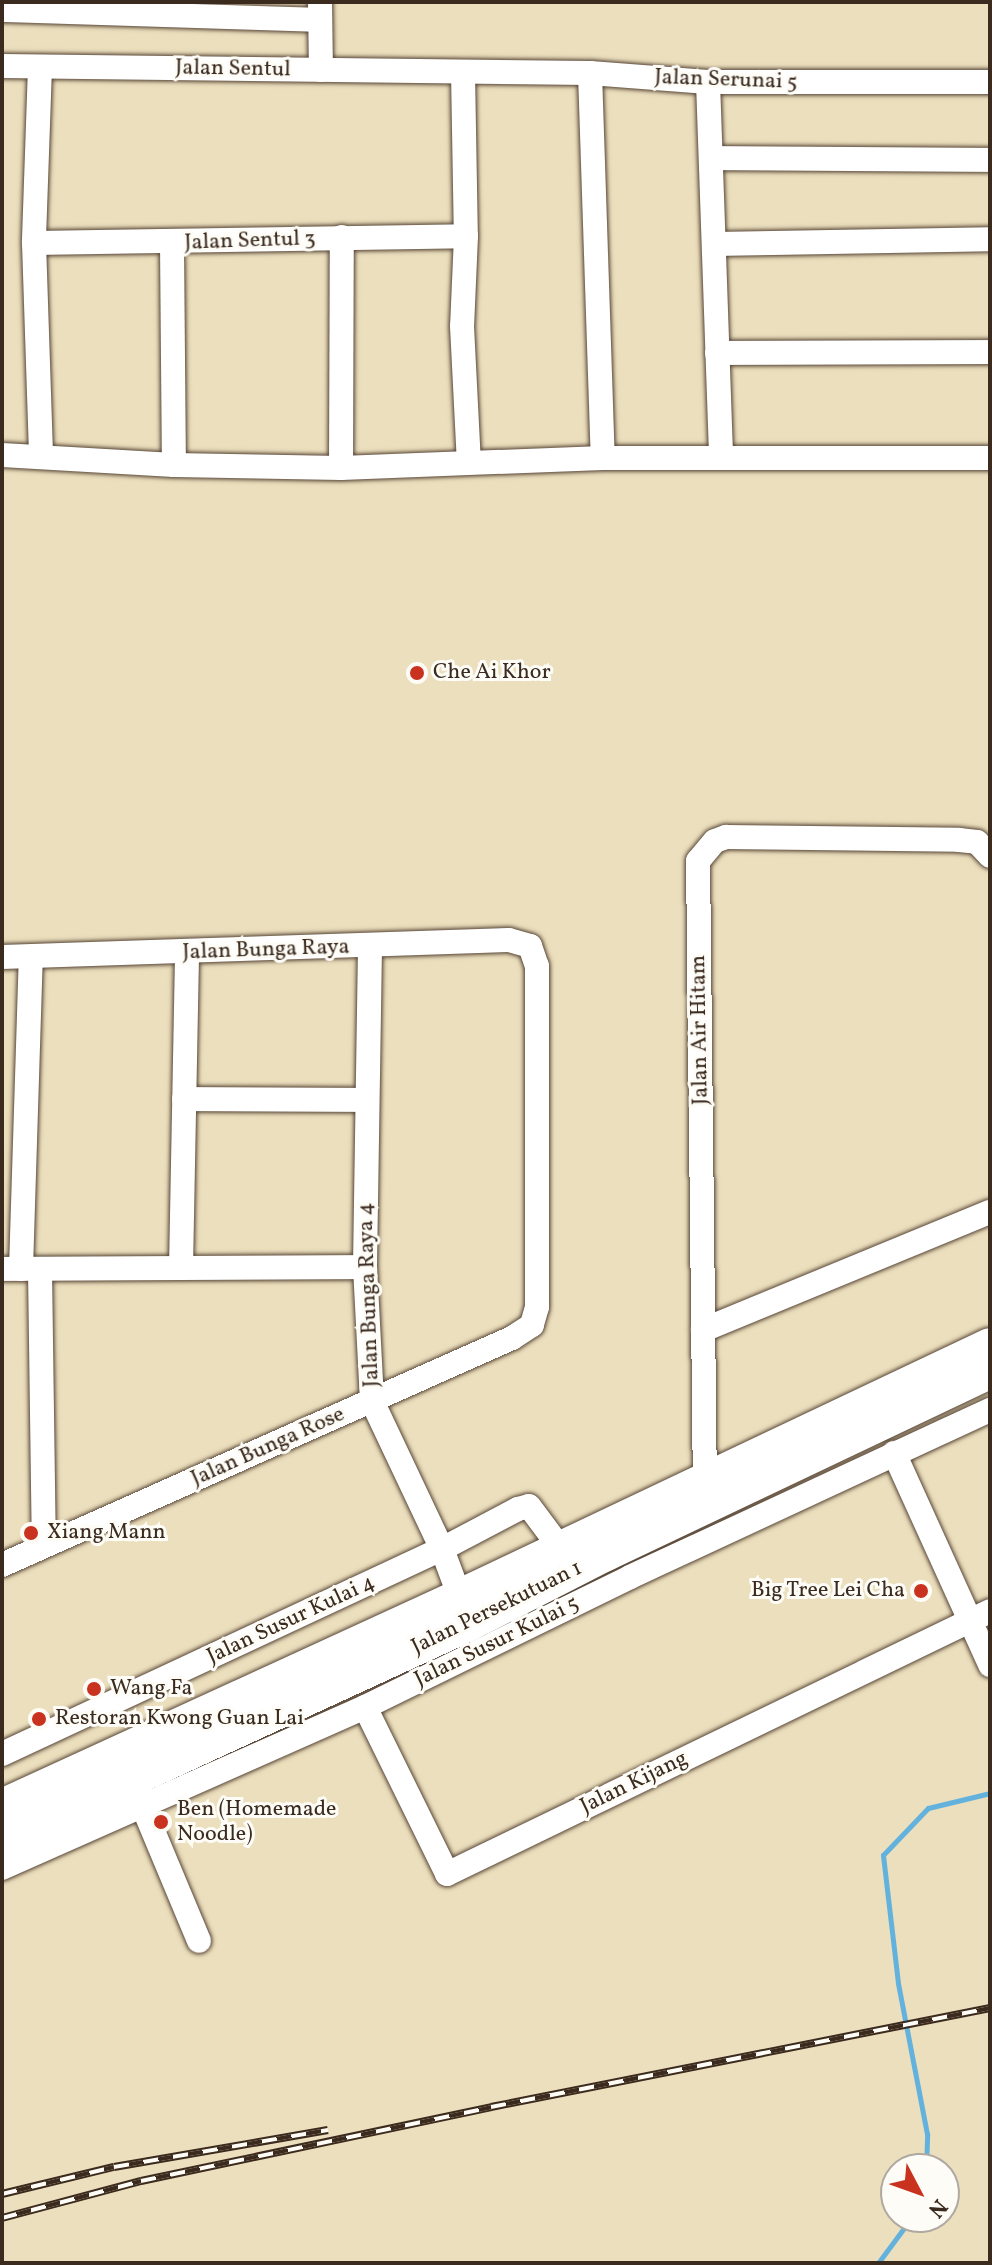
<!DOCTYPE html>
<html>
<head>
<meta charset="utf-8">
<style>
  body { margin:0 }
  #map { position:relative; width:992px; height:2265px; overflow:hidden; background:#ecdfbd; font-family:Vollkorn,serif }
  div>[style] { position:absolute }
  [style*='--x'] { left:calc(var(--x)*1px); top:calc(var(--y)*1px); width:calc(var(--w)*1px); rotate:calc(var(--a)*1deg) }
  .stream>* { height:5px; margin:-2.5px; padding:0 2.5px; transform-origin:2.5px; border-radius:2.5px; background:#63b2dd }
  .roads { filter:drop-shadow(0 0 2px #564536) drop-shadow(0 0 2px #564536) }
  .minor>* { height:24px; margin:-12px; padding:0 12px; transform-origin:12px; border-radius:12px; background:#fff }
  .highway>* { height:34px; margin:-17px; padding:0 17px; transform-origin:17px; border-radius:17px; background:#fff }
  .rail>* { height:8px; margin-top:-4px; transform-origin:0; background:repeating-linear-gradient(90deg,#fdfcf7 0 15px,#3b2a1e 0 30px); box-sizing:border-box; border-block:2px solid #3b2a1e }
  .dots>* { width:22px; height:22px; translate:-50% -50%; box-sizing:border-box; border:4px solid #fdfcf7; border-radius:50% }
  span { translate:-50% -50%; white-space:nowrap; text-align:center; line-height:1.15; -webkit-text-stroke:6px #fdfcf7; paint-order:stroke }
  .street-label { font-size:22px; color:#3b2a1e }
  .poi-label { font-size:22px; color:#3b2a1e }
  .left { translate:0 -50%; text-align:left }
  .right { translate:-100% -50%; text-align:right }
  .frame { position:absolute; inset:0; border:4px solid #3b2a1e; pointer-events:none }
  .north { position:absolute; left:880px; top:2153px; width:80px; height:80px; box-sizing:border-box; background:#fdfcf7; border:2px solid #afa8a0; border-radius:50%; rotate:131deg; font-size:22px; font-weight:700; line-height:32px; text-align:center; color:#3b2a1e }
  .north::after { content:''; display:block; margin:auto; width:28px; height:36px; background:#c8321e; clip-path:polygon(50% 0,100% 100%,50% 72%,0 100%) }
</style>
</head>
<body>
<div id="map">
  <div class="stream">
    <i style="--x:926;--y:2169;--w:35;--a:-88"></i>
    <i style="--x:927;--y:2134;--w:154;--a:-100.9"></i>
    <i style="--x:898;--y:1983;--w:129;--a:-96.7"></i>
    <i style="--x:883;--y:1855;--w:65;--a:-46.2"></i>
    <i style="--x:928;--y:1808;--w:64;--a:-13.6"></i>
    <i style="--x:878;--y:2263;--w:57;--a:-53.5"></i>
  </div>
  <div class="roads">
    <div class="minor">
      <i style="--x:320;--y:2;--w:68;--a:89.2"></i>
      <i style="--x:2;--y:10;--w:317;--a:1.8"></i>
      <i style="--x:2;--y:66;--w:588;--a:0.68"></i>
      <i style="--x:590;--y:73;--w:118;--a:4.4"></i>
      <i style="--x:708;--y:82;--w:282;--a:0"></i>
      <i style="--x:40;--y:67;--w:176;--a:92"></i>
      <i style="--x:34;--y:243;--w:213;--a:88.1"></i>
      <i style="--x:463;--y:72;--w:164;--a:89"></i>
      <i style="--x:466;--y:236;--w:90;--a:92.5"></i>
      <i style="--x:462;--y:326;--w:136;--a:87.1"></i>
      <i style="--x:590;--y:73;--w:385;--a:88.1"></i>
      <i style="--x:708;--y:82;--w:375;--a:88"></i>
      <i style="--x:712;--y:158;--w:278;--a:0.4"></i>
      <i style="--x:34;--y:243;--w:432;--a:-0.9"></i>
      <i style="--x:172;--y:244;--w:221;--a:89.5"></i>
      <i style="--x:714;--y:244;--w:276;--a:-1"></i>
      <i style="--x:717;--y:353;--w:273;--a:-0.2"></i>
      <i style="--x:2;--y:455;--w:172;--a:3.3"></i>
      <i style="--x:174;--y:465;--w:167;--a:1"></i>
      <i style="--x:341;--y:468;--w:262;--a:-2.2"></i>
      <i style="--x:603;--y:458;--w:387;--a:0"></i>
      <i style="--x:341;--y:468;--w:231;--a:-89.8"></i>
      <i style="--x:370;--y:947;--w:320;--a:90.9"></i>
      <i style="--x:365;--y:1267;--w:134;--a:87"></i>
      <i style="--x:372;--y:1401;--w:164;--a:64.7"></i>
      <i style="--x:442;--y:1549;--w:63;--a:69.6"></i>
      <i style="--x:2;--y:957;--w:507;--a:-1.92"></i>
      <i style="--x:509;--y:940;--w:22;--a:16"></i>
      <i style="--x:530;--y:946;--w:21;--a:71"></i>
      <i style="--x:537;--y:966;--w:341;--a:90"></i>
      <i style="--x:537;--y:1307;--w:19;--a:106"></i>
      <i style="--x:532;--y:1325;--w:24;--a:147"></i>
      <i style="--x:512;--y:1338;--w:558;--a:156.01"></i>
      <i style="--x:184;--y:1099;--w:182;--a:0.3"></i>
      <i style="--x:181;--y:1268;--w:315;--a:-88.9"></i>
      <i style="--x:2;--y:1269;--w:363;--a:-0.3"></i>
      <i style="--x:21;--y:1269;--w:312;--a:-88.2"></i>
      <i style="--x:40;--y:1270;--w:274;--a:89.2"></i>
      <i style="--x:703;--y:1330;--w:310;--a:-22.4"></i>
      <i style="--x:894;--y:1453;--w:233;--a:65.6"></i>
      <i style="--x:705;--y:1494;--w:633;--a:-90.63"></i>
      <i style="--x:698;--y:861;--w:26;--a:-50"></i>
      <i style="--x:715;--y:841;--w:12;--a:-20"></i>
      <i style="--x:726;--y:837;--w:233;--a:0.7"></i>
      <i style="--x:959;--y:840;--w:18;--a:6"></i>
      <i style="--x:977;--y:842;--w:19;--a:47"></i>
      <i style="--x:365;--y:1707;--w:186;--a:63.8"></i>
      <i style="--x:447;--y:1874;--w:603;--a:-25.84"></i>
      <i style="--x:2;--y:1754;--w:485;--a:-25"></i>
      <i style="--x:442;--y:1549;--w:86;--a:-27.8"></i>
      <i style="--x:518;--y:1509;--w:11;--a:-15"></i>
      <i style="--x:529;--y:1506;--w:54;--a:53.3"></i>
      <i style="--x:143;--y:1807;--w:145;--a:67.3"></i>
      <i style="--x:2;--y:1868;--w:397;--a:-23.9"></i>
      <i style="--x:365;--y:1707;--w:295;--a:-26.1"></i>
      <i style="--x:630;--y:1577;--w:397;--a:-24.9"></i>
    </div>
    <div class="highway">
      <i style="--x:2;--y:1806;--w:504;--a:-24.63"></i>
      <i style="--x:460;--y:1596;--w:586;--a:-25.34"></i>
      <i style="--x:2;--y:1839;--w:514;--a:-24.72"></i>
      <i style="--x:469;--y:1624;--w:154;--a:-27.1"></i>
      <i style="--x:606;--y:1554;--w:425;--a:-25.4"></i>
    </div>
  </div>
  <div class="rail">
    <i style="--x:2;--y:2194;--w:115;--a:-13.6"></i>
    <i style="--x:114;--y:2167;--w:217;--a:-9.8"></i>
    <i style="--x:2;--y:2218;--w:144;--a:-14.9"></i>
    <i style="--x:141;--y:2181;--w:358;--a:-11.9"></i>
    <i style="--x:491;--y:2107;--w:509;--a:-11.22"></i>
  </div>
  <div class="dots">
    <i style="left:417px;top:673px;background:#c8321e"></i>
    <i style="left:31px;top:1533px;background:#c8321e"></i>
    <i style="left:921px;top:1591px;background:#c8321e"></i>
    <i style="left:94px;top:1689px;background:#c8321e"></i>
    <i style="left:39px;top:1719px;background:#c8321e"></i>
    <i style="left:161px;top:1822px;background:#c8321e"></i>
  </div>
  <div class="street-label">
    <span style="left:233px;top:69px;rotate:1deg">Jalan Sentul</span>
    <span style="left:726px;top:80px;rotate:2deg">Jalan Serunai 5</span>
    <span style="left:250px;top:241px;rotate:-2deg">Jalan Sentul 3</span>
    <span style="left:266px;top:950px;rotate:-2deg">Jalan Bunga Raya</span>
    <span style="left:700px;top:1030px;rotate:-91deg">Jalan Air Hitam</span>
    <span style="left:369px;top:1295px;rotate:-92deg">Jalan Bunga Raya 4</span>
    <span style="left:268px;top:1447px;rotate:-24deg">Jalan Bunga Rose</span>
    <span style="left:497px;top:1608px;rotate:-26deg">Jalan Persekutuan 1</span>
    <span style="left:291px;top:1620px;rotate:-25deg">Jalan Susur Kulai 4</span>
    <span style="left:497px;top:1642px;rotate:-26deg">Jalan Susur Kulai 5</span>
    <span style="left:634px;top:1783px;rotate:-26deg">Jalan Kijang</span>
  </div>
  <div class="poi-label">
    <span class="left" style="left:433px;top:673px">Che Ai Khor</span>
    <span class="left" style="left:47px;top:1533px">Xiang Mann</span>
    <span class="right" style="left:905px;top:1591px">Big Tree Lei Cha</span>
    <span class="left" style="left:110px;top:1689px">Wang Fa</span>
    <span class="left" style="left:55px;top:1719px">Restoran Kwong Guan Lai</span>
    <span class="left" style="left:177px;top:1822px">Ben (Homemade<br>Noodle)</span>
  </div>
  <div class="frame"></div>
  <div class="north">N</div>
</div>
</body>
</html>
